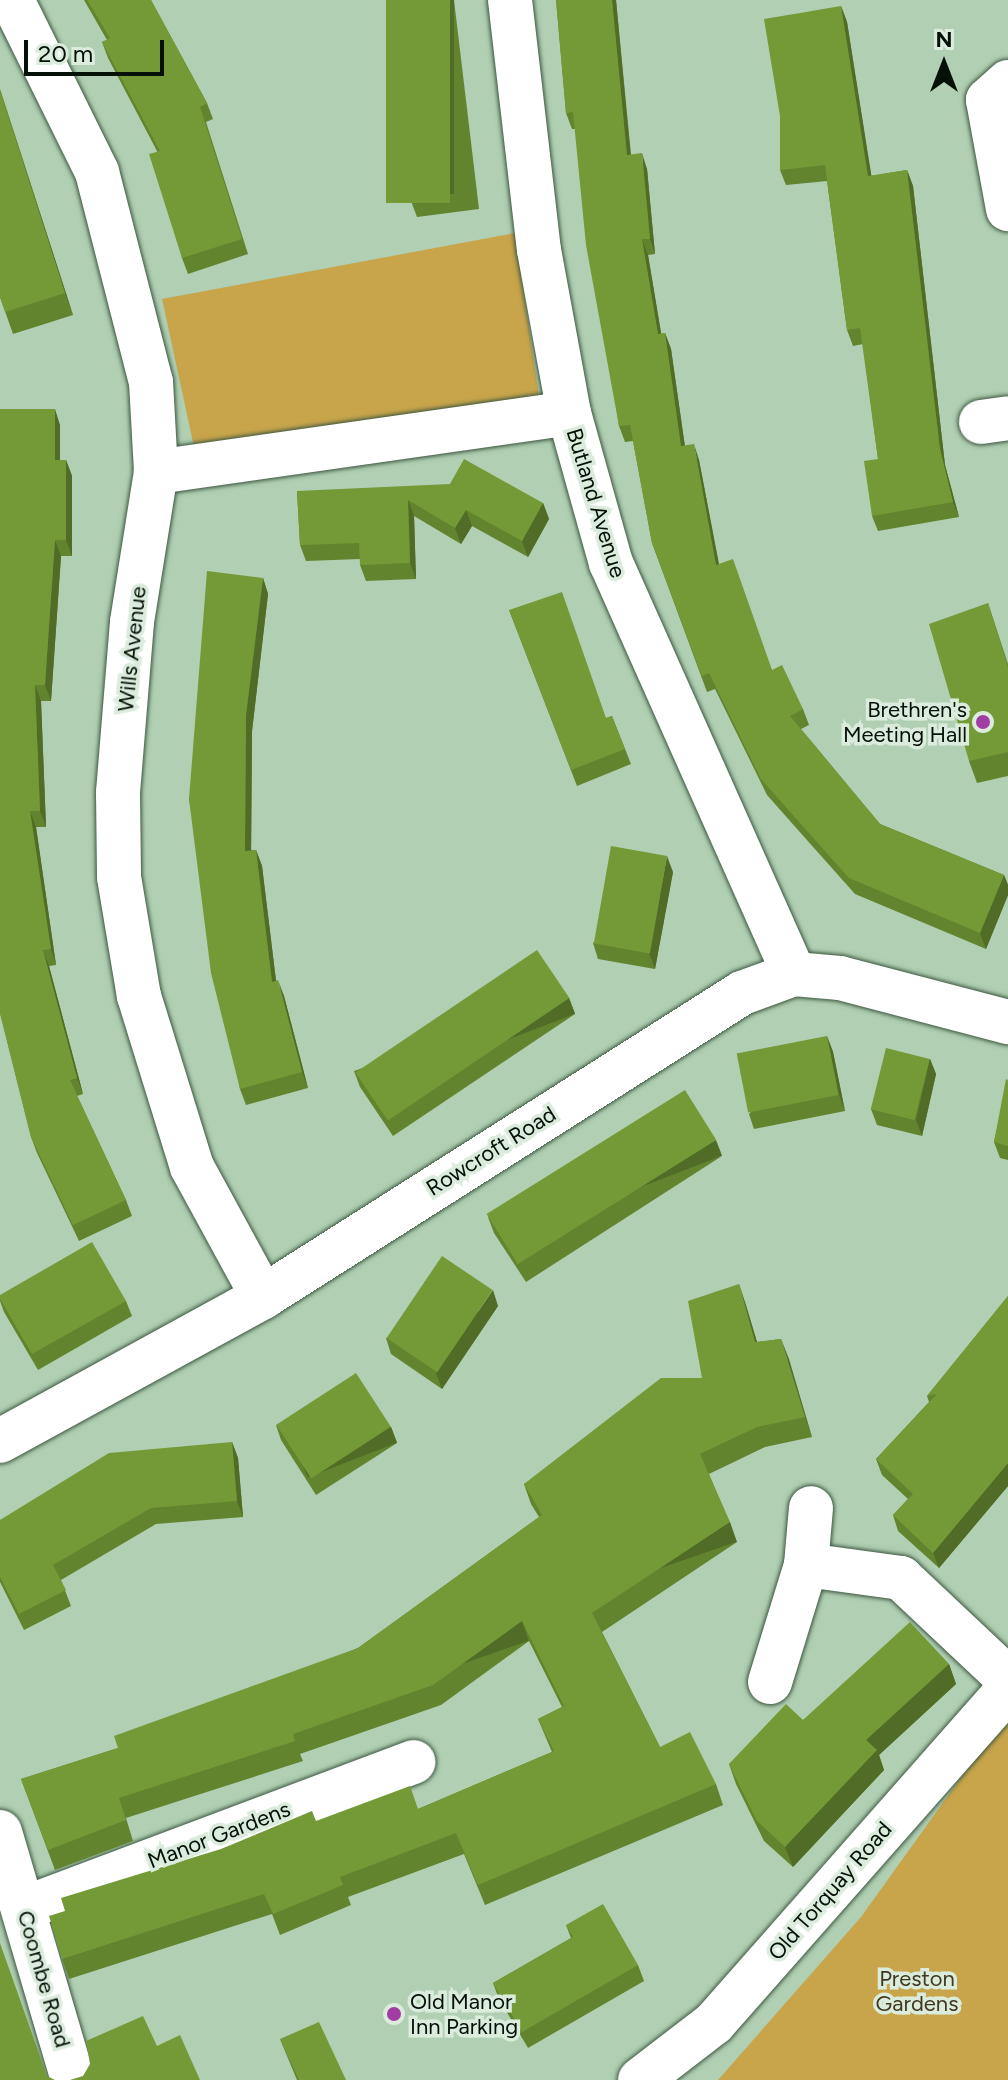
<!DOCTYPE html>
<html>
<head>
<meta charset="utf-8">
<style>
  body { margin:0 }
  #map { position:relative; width:1008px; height:2080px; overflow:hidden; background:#b0cfb3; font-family:Figtree,sans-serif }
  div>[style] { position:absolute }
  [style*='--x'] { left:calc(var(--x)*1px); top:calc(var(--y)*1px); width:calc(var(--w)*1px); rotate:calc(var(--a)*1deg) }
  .green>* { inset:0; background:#c8a54b }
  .roads { filter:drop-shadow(0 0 2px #3d5840) drop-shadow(0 0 2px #3d5840) }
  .minor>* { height:44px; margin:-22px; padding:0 22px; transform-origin:22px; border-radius:22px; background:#fff }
  .wall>* { inset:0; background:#63842f }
  .shaded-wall>* { inset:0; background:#506c26; transform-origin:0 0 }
  .building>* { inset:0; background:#739a37; transform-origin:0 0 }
  .dots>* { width:22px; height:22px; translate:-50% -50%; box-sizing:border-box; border:4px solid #dbebdc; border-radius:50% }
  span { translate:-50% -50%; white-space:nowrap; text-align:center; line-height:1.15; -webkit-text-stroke:7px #dbebdc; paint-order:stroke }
  .street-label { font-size:22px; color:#051007 }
  .poi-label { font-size:22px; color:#051007 }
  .right { translate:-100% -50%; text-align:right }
  .left { translate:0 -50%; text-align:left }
  .park-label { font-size:22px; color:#413820 }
  .north { position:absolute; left:904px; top:24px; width:80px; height:80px; -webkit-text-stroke:6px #dbebdc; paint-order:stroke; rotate:0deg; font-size:22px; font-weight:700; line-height:32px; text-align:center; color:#051007 }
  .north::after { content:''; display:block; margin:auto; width:28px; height:36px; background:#051007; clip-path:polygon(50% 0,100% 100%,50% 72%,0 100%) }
  .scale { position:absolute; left:24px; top:40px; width:140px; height:36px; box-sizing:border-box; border:4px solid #051007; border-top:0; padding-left:10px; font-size:24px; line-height:28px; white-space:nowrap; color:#051007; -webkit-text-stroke:6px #dbebdc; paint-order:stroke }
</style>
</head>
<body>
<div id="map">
  <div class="green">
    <i style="clip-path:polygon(515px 233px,540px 403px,194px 447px,162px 299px)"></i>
    <i style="clip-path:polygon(1008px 1712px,1008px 2080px,718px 2080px,861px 1917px)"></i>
  </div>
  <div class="roads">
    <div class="minor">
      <i style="--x:12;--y:0;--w:192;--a:63.7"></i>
      <i style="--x:97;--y:172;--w:217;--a:75.6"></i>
      <i style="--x:151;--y:382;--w:90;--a:86.8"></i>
      <i style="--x:156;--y:472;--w:152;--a:99.1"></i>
      <i style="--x:132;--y:622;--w:172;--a:94.7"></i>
      <i style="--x:118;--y:793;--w:84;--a:89.3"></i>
      <i style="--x:119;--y:877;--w:121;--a:80.5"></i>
      <i style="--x:139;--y:996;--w:179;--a:72.8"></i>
      <i style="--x:192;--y:1167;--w:148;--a:61.4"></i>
      <i style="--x:510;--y:0;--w:252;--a:83.4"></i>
      <i style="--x:539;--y:250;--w:166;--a:79.6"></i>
      <i style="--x:569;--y:413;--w:156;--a:74.4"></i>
      <i style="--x:611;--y:563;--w:450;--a:66"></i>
      <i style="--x:1008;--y:82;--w:27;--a:138"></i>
      <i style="--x:988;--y:100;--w:111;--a:79.6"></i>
      <i style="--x:981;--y:422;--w:27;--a:-8"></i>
      <i style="--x:156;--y:472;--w:417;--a:-8.1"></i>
      <i style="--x:0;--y:1441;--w:300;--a:-28.7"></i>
      <i style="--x:263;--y:1297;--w:567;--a:-32.4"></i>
      <i style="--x:742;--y:993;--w:55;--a:-20.1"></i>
      <i style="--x:794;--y:974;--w:46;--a:5"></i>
      <i style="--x:840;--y:978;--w:174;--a:14.7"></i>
      <i style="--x:806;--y:1565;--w:57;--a:-85"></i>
      <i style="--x:770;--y:1682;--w:122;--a:-72.9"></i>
      <i style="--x:806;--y:1565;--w:96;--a:7.8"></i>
      <i style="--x:901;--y:1578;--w:147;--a:43.3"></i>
      <i style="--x:0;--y:1832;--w:259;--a:73.6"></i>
      <i style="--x:25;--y:1908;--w:415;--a:-20.6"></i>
      <i style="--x:640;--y:2080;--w:93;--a:-37.6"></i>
      <i style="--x:714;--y:2023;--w:444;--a:-48.6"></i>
    </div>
  </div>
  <div class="wall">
    <i style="clip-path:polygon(84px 0,151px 0,207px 103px,213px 119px,206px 122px,248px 254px,188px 274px,182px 258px,157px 151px,108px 58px,102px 42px,107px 40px)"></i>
    <i style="clip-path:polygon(386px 0,454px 0,479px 209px,417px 217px,411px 201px)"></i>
    <i style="clip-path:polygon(556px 0,616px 0,631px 154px,647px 169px,655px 254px,648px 255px,661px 334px,665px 333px,671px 349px,685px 446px,699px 460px,719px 564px,772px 670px,803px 709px,809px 725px,801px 729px,880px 824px,1004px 875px,1008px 885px,1008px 895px,986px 949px,855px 894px,767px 795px,715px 689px,707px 692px,652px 543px,633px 441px,625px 442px,619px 426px,575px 129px,572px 129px,566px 113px)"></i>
    <i style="clip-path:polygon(841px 6px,847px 22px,871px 176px,907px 170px,913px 186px,945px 465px,959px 517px,878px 531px,872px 516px,878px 459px,863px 344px,853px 346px,847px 330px,827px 181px,786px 185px,780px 170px)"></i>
    <i style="clip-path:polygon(0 89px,73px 315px,13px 334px,0 297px)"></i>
    <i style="clip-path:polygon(60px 425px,60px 460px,66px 460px,72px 476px,72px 556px,61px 556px,51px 701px,41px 701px,46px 827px,36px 827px,56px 965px,49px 966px,83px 1094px,77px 1096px,126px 1200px,132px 1216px,79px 1241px,37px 1153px,31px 1137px,0 1013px)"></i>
    <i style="clip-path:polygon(297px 491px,543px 503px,549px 519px,528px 557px,472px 526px,461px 544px,414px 516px,416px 579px,366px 581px,360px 565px,360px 559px,306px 561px,300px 545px)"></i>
    <i style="clip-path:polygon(263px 578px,268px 594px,252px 731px,251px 850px,256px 850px,262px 866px,276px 981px,284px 996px,308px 1088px,246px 1105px,240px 1089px,189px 799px)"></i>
    <i style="clip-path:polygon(988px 603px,1008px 664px,1008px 776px,977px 783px,969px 761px)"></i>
    <i style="clip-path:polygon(509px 610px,606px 718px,612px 716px,631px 764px,577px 786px)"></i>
    <i style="clip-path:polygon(673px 872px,655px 969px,598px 959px,593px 943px)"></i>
    <i style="clip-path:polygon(569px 998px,575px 1014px,393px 1136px,360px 1087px,354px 1071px)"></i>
    <i style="clip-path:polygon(827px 1036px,833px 1052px,845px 1111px,754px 1129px,749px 1114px)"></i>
    <i style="clip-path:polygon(930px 1059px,936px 1074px,922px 1136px,877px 1125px,871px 1109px)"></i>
    <i style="clip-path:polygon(1008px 1080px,1008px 1160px,1000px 1158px,994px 1142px)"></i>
    <i style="clip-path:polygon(722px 1156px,526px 1282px,494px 1233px,488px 1217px)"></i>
    <i style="clip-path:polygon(739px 1284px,757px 1342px,781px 1339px,812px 1437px,765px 1447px,709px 1474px,737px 1542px,602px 1632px,660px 1747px,716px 1784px,723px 1805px,485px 1905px,464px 1854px,348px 1897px,351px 1905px,280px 1935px,272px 1914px,69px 1979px,62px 1959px,316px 1821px,418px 1809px,552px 1752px,538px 1719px,562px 1707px,529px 1641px,441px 1705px,300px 1754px,303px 1761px,126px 1818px,133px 1841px,55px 1870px,21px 1779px,118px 1748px,358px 1648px,539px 1517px,531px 1504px,524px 1484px,702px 1378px)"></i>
    <i style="clip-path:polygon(0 1295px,126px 1301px,132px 1316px,38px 1370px,4px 1312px,0 1301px)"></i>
    <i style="clip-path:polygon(1008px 1296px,1008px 1486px,939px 1568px,898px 1531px,893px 1515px,908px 1499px,882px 1475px,876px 1459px,929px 1402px,927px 1396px)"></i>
    <i style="clip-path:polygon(498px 1306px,442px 1389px,391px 1354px,386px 1338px)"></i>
    <i style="clip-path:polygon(276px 1425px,391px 1427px,397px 1443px,316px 1495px,281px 1440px)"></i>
    <i style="clip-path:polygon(232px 1442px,238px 1458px,243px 1517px,156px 1524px,61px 1580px,71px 1606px,24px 1630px,0 1582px,0 1520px)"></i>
    <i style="clip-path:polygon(949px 1664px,956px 1684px,879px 1755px,884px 1770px,793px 1867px,764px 1841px,736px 1784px,729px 1764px,803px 1720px)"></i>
    <i style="clip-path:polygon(566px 1925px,638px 1965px,644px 1981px,528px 2048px,499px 1999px,493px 1983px,571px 1938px)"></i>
    <i style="clip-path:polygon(280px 2039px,346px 2080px,297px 2080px)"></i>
  </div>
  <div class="shaded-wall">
    <i style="left:450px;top:0;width:4px;height:194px"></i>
    <i style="clip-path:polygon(612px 0,616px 0,632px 171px,627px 155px)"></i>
    <i style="clip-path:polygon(841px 6px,847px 22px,874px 192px,868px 176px)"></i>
    <i style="clip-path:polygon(0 89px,73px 315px,65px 293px)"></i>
    <i style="clip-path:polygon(642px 153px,647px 169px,655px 254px,650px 239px)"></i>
    <i style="clip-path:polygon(907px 170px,913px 186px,945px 465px,959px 517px,953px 502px,940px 449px)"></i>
    <i style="clip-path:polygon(642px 239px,648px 255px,664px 350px,658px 334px)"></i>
    <i style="clip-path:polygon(665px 333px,671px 349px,687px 462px,681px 446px)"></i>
    <i style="clip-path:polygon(55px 409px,60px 425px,60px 476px,55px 460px)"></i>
    <i style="clip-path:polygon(694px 444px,699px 460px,722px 581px,716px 565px)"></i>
    <i style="clip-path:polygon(66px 460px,72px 476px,72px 556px,66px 540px)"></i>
    <i style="clip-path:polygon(408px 500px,414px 516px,416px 579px,410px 563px)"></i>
    <i style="clip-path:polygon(543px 503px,549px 519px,528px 557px,522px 541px)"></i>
    <i style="clip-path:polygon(466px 510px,472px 526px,461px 544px,455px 528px)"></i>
    <i style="clip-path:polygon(55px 540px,61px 556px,51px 701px,45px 685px)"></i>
    <i style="clip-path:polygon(263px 578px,268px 594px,252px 731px,251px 867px,245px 851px,246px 715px)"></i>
    <i style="clip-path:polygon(35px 685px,41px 701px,46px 827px,40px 811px)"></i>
    <i style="clip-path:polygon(30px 811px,36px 827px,56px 965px,51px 949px)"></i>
    <i style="clip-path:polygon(256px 850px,262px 866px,278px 997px,272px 982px)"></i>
    <i style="clip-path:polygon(667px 856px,673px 872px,655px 969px,649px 953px)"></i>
    <i style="clip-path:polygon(1004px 875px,1008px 885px,1008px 895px,986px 949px,980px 933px)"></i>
    <i style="clip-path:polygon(43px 950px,49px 966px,83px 1094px,77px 1078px)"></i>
    <i style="clip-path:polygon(278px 980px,284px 996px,308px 1088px,302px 1072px)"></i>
    <i style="left:569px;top:998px;width:17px;height:219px;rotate:69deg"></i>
    <i style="clip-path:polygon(827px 1036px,833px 1052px,845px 1111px,839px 1095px)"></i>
    <i style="clip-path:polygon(930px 1059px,936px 1074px,922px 1136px,916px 1120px)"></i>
    <i style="left:716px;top:1140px;width:17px;height:233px;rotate:69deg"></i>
    <i style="clip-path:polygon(739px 1284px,746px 1305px,763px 1362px,755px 1342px)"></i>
    <i style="clip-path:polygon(493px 1290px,498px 1306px,442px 1389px,436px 1373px)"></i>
    <i style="clip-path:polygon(781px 1339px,789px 1359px,812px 1437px,805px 1417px)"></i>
    <i style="left:391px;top:1427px;width:17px;height:96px;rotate:69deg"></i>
    <i style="clip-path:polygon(232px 1442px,238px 1458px,243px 1517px,237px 1501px)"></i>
    <i style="clip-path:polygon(1008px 1463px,1008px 1486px,939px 1568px,933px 1553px)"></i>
    <i style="left:730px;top:1522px;width:21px;height:165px;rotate:71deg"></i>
    <i style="left:522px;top:1621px;width:21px;height:110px;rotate:71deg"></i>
    <i style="clip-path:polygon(949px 1664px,956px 1684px,879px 1755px,884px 1770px,793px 1867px,785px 1847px,866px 1740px)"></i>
  </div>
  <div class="building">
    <i style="clip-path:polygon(87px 0,151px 0,207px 103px,200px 107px,242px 239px,182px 258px,149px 154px,160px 151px,102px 42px,110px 38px)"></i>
    <i style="left:386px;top:0;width:64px;height:203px"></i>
    <i style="clip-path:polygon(556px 0,612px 0,627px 155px,642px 153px,650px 239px,642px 239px,658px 334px,665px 333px,681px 446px,694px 444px,716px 565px,733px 559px,772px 670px,782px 665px,803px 709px,790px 716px,880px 824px,1004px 875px,980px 933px,849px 878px,761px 779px,709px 673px,702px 676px,652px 543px,630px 425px,619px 426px,586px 245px,573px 112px,566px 113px)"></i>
    <i style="clip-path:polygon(841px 6px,868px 176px,907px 170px,940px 449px,953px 502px,872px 516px,864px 461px,878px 459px,860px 328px,847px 330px,825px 165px,780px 170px,780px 116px,764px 19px)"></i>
    <i style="clip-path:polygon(0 91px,65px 293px,5px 312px,0 297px)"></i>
    <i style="clip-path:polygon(0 409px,55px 409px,55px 460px,66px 460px,66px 540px,55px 540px,45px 685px,35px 685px,40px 811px,30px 811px,51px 949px,43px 950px,77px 1078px,70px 1080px,126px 1200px,73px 1225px,31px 1137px,0 1013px)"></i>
    <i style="clip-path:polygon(464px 459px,543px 503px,522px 541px,466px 510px,455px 528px,408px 500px,410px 563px,360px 565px,359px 543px,300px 545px,297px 491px,450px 484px)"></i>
    <i style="clip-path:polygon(207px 571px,263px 578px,246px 715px,245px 851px,256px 850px,272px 982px,278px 980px,302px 1072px,240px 1089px,211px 973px,189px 799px)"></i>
    <i style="clip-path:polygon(562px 592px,606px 718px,612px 716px,625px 749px,571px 770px,509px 610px)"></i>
    <i style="clip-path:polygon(988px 603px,1008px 667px,1008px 752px,969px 761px,929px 624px)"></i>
    <i style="left:611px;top:846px;width:57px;height:99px;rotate:10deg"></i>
    <i style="left:537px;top:950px;width:58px;height:219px;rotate:56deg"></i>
    <i style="left:827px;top:1036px;width:60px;height:92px;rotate:79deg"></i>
    <i style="left:886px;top:1048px;width:45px;height:63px;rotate:14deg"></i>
    <i style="clip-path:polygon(1006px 1079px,1008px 1080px,1008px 1146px,994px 1142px)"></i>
    <i style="left:685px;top:1090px;width:59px;height:234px;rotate:58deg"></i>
    <i style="clip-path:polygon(92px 1242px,126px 1301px,32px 1354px,0 1299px,0 1295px)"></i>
    <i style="left:442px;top:1256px;width:61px;height:99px;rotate:34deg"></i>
    <i style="clip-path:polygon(739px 1284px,755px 1342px,781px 1339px,805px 1417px,757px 1427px,700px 1454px,730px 1522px,592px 1613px,660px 1747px,690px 1732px,716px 1784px,478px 1885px,456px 1833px,340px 1877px,343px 1885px,273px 1914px,264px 1894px,62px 1959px,49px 1916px,65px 1911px,61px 1898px,221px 1849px,312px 1811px,316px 1821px,410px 1786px,418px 1809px,554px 1751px,538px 1719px,564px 1706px,522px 1621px,433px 1685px,293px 1734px,295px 1741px,119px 1798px,126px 1820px,48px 1850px,21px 1779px,118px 1748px,114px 1736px,358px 1648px,542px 1515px,524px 1484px,661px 1378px,702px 1378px,688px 1301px)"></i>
    <i style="clip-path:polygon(1008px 1296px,1008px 1463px,933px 1553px,893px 1515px,913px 1494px,876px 1459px,937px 1394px,927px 1396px)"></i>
    <i style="left:356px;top:1373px;width:64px;height:95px;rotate:57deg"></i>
    <i style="clip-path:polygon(232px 1442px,237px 1501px,151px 1508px,53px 1565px,66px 1590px,19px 1614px,0 1577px,0 1520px,109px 1453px)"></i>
    <i style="clip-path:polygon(910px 1622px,949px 1664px,866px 1740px,877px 1750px,785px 1847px,757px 1821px,729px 1764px,786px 1704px,803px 1720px)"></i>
    <i style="clip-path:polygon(603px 1904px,638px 1965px,522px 2032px,493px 1983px,573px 1937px,566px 1925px)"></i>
    <i style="clip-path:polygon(0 1943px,47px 2076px,55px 2080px,0 2080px)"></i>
    <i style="clip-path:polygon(143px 2016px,157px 2046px,180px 2035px,200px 2080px,70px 2080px,83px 2076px,90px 2064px,86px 2041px)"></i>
    <i style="clip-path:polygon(319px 2022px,346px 2080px,299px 2080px,280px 2039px)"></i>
  </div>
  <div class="dots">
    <i style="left:983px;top:722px;background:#a23da2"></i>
    <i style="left:394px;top:2014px;background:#a23da2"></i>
  </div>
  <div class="street-label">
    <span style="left:596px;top:503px;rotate:73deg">Butland Avenue</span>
    <span style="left:132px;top:649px;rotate:-84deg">Wills Avenue</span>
    <span style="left:491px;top:1151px;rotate:-32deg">Rowcroft Road</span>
    <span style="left:219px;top:1835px;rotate:-21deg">Manor Gardens</span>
    <span style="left:830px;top:1891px;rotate:-49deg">Old Torquay Road</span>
    <span style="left:44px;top:1979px;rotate:74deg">Coombe Road</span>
  </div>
  <div class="poi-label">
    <span class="right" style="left:967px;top:722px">Brethren's<br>Meeting Hall</span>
    <span class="left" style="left:410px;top:2014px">Old Manor<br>Inn Parking</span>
  </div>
  <div class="park-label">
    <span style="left:917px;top:1991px">Preston<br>Gardens</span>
  </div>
  <div class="north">N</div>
  <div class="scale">20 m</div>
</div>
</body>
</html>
